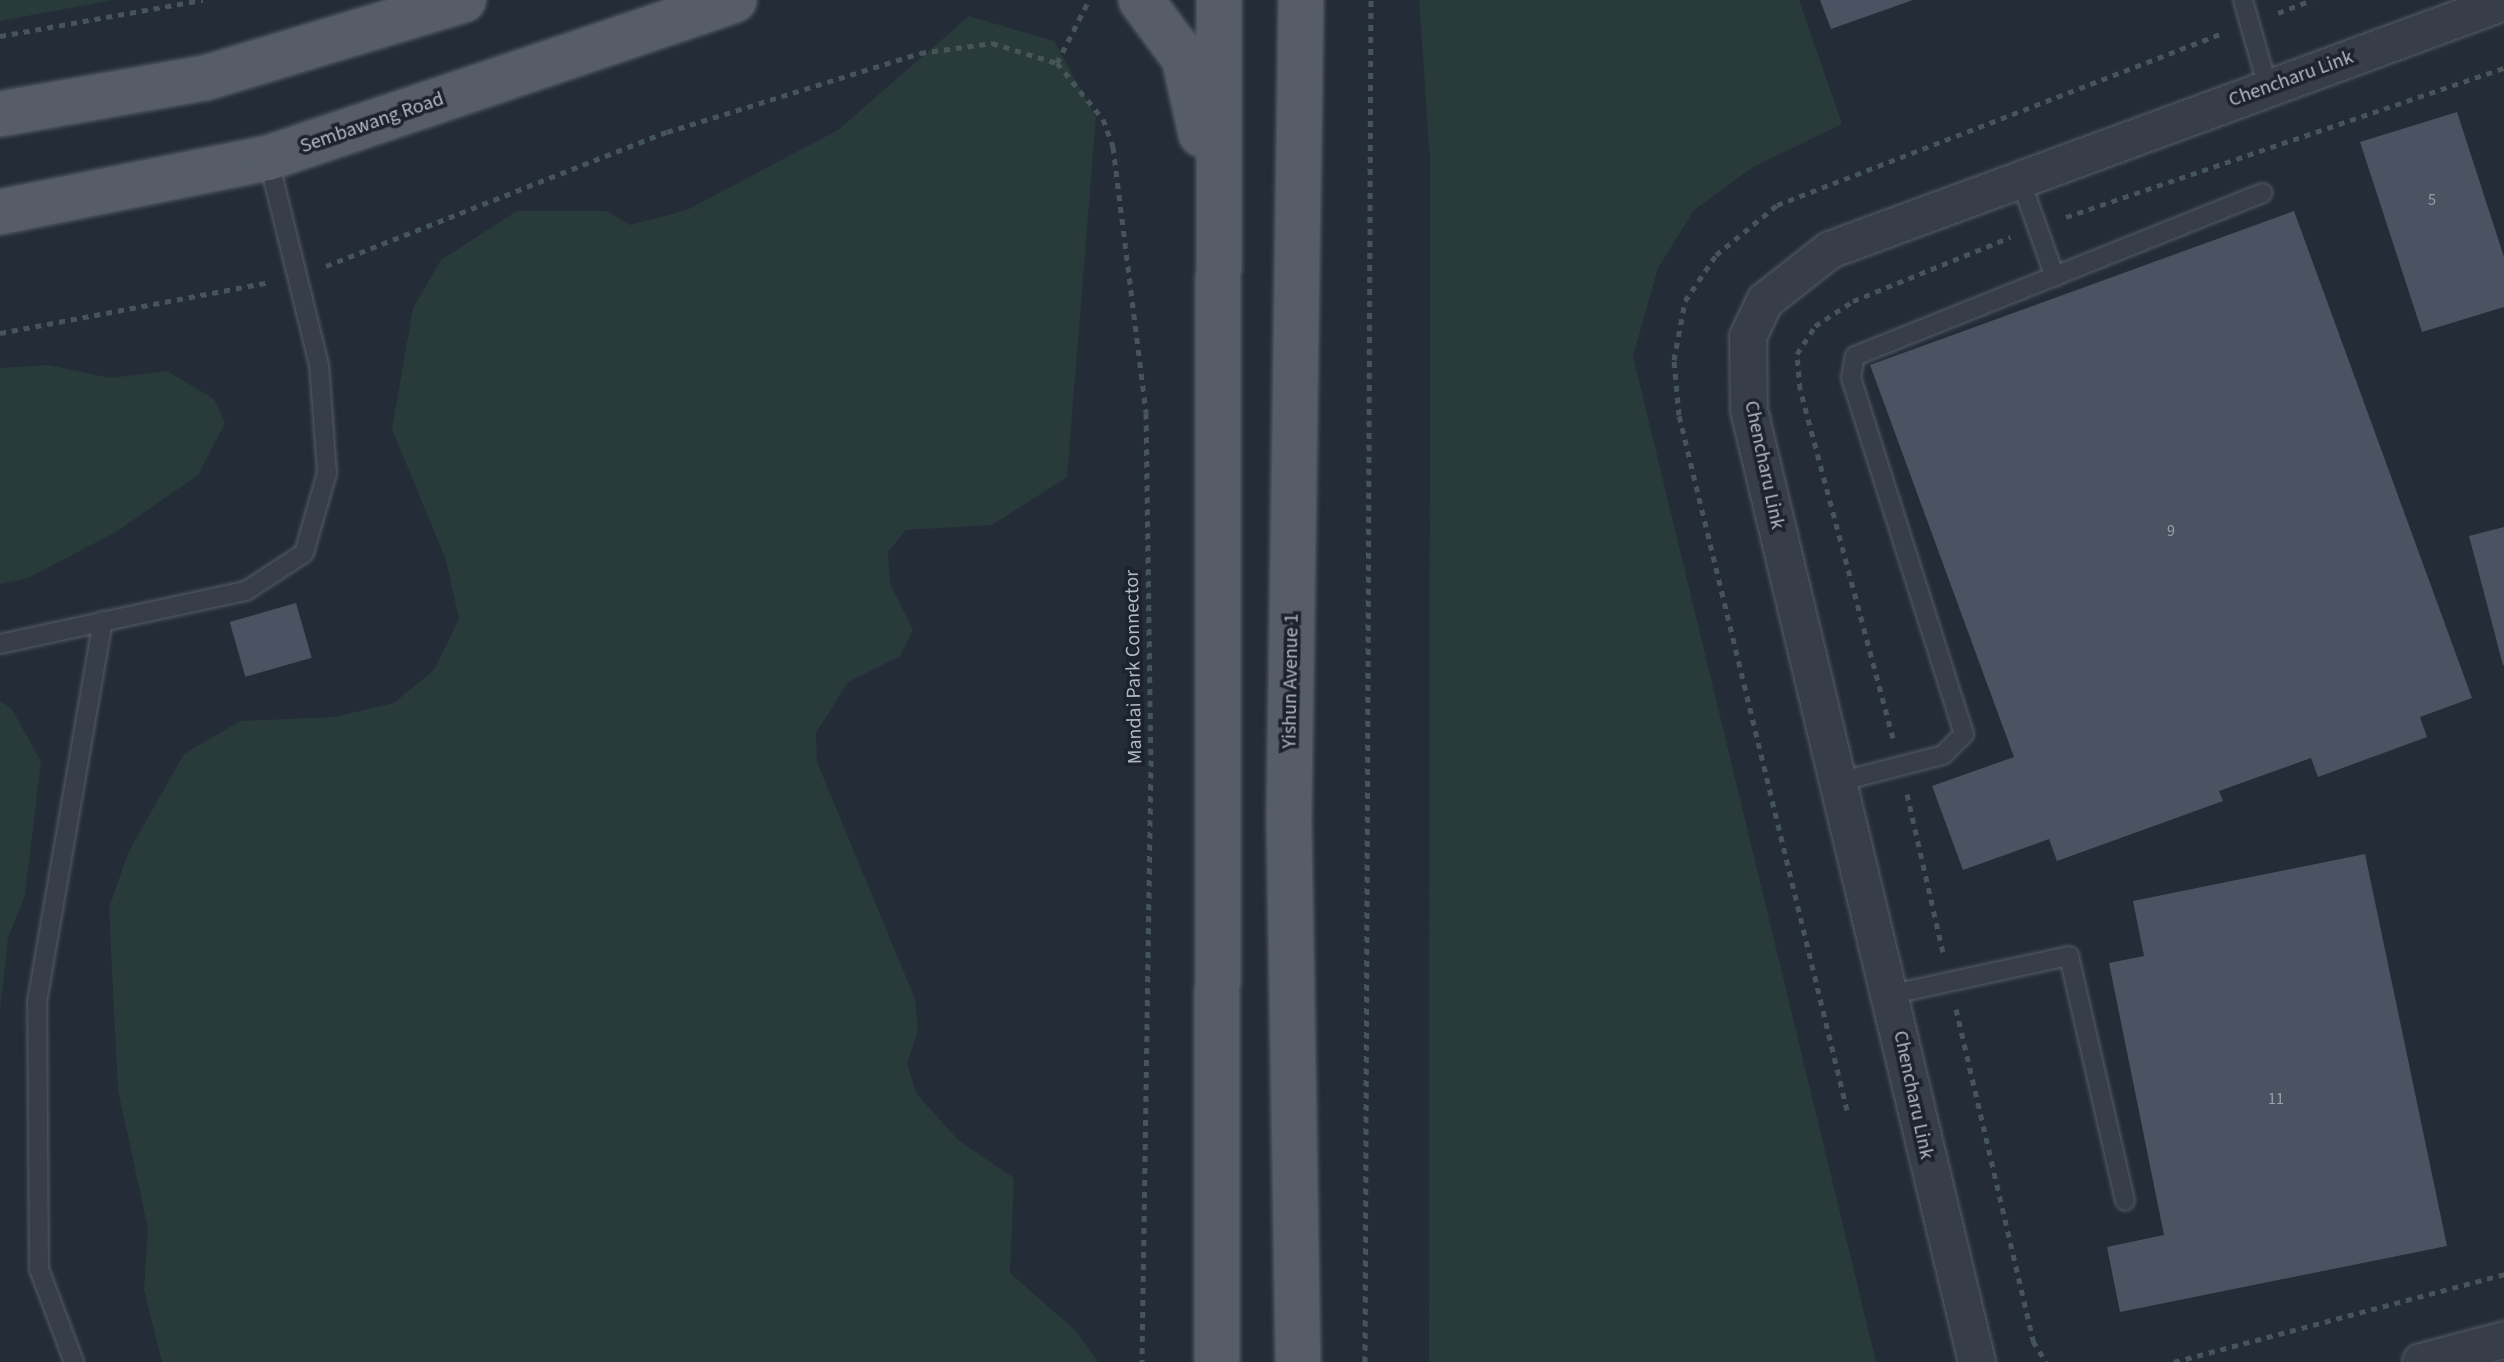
<!DOCTYPE html>
<html>
<head>
<meta charset="utf-8">
<style>
  body { margin:0 }
  #map { position:relative; width:2504px; height:1362px; overflow:hidden; background:#242c38; font-family:"Source Sans 3",sans-serif }
  div>[style] { position:absolute }
  [style*='--x'] { left:calc(var(--x)*1px); top:calc(var(--y)*1px); width:calc(var(--w)*1px); rotate:calc(var(--a)*1deg) }
  .green>* { inset:0; background:#293a3b }
  .building>* { inset:0; background:#4b5362; transform-origin:0 0 }
  .path>* { height:5px; margin-top:-2.5px; transform-origin:0; background:repeating-linear-gradient(90deg,#465559 0 6px,transparent 0 12px) }
  .roads { filter:drop-shadow(0 0 2px #565c67) drop-shadow(0 0 2px #565c67) }
  .lane>* { height:18px; margin:-9px; padding:0 9px; transform-origin:9px; border-radius:9px; background:#383e49 }
  .street>* { height:36px; margin:-18px; padding:0 18px; transform-origin:18px; border-radius:18px; background:#383e49 }
  .primary>* { height:44px; margin:-22px; padding:0 22px; transform-origin:22px; border-radius:22px; background:#565d69 }
  span { translate:-50% -50%; white-space:nowrap; text-align:center; line-height:1.15; -webkit-text-stroke:7px #1d232e; paint-order:stroke }
  .number-label { font-size:16px; color:#99a0ac }
  .number-label span { -webkit-text-stroke-width:0 }
  .street-label { font-size:20px; color:#b3b9c5 }
</style>
</head>
<body>
<div id="map">
  <div class="green">
    <i style="clip-path:polygon(0 0,113px 0,0 21px)"></i>
    <i style="clip-path:polygon(1419px 0,1799px 0,1842px 124px,1753px 167px,1694px 210px,1658px 268px,1633px 356px,1876px 1362px,1429px 1362px,1430px 159px)"></i>
    <i style="clip-path:polygon(969px 16px,1054px 41px,1096px 117px,1067px 477px,992px 525px,906px 530px,888px 552px,890px 583px,913px 630px,900px 656px,848px 682px,816px 733px,817px 762px,915px 999px,918px 1031px,907px 1063px,916px 1093px,958px 1140px,1014px 1178px,1010px 1273px,1076px 1331px,1098px 1362px,162px 1362px,144px 1290px,148px 1229px,118px 1090px,109px 908px,128px 853px,184px 754px,240px 721px,334px 717px,394px 703px,434px 670px,459px 619px,446px 560px,392px 429px,413px 308px,441px 260px,517px 211px,606px 211px,630px 225px,687px 210px,838px 130px)"></i>
    <i style="clip-path:polygon(48px 365px,110px 378px,167px 371px,214px 399px,225px 423px,198px 475px,116px 532px,28px 578px,0 584px,0 368px)"></i>
    <i style="clip-path:polygon(0 701px,11px 708px,41px 761px,25px 895px,8px 938px,0 1010px)"></i>
  </div>
  <div class="building">
    <i style="clip-path:polygon(1820px 0,1913px 0,1831px 29px)"></i>
    <i style="clip-path:polygon(2457px 112px,2504px 257px,2504px 307px,2422px 332px,2360px 142px)"></i>
    <i style="clip-path:polygon(2294px 211px,2472px 698px,2420px 717px,2427px 737px,2318px 777px,2311px 758px,2219px 791px,2223px 801px,2057px 861px,2049px 839px,1963px 870px,1932px 786px,2014px 757px,1870px 365px)"></i>
    <i style="clip-path:polygon(2504px 527px,2504px 665px,2503px 665px,2469px 536px)"></i>
    <i style="left:296px;top:603px;width:57px;height:69px;rotate:74deg"></i>
    <i style="clip-path:polygon(2365px 854px,2447px 1246px,2120px 1312px,2107px 1247px,2164px 1235px,2109px 963px,2144px 956px,2133px 901px)"></i>
  </div>
  <div class="path">
    <i style="--x:2278;--y:13;--w:36;--a:-21"></i>
    <i style="--x:0;--y:36;--w:206;--a:-10.1"></i>
    <i style="--x:1057;--y:63;--w:72;--a:50.6"></i>
    <i style="--x:1103;--y:119;--w:30;--a:70"></i>
    <i style="--x:1113;--y:147;--w:268;--a:82.9"></i>
    <i style="--x:1146;--y:413;--w:347;--a:89.2"></i>
    <i style="--x:1151;--y:760;--w:602;--a:90.86"></i>
    <i style="--x:1057;--y:63;--w:71;--a:-63.1"></i>
    <i style="--x:2066;--y:217;--w:463;--a:-18.8"></i>
    <i style="--x:326;--y:266;--w:366;--a:-21.5"></i>
    <i style="--x:667;--y:132;--w:265;--a:-17.3"></i>
    <i style="--x:920;--y:53;--w:73;--a:-7.9"></i>
    <i style="--x:992;--y:43;--w:68;--a:17.1"></i>
    <i style="--x:0;--y:333;--w:275;--a:-10.7"></i>
    <i style="--x:1893;--y:738;--w:361;--a:-104.9"></i>
    <i style="--x:1800;--y:389;--w:35;--a:-95"></i>
    <i style="--x:1797;--y:354;--w:33;--a:-57"></i>
    <i style="--x:1815;--y:326;--w:45;--a:-33.3"></i>
    <i style="--x:1853;--y:301;--w:170;--a:-22.1"></i>
    <i style="--x:1907;--y:794;--w:162;--a:77.2"></i>
    <i style="--x:1956;--y:1009;--w:341;--a:76.9"></i>
    <i style="--x:2033;--y:1341;--w:25;--a:58"></i>
    <i style="--x:1847;--y:1110;--w:715;--a:-103.59"></i>
    <i style="--x:1679;--y:415;--w:55;--a:-95.2"></i>
    <i style="--x:1674;--y:360;--w:60;--a:-79.4"></i>
    <i style="--x:1685;--y:301;--w:55;--a:-56"></i>
    <i style="--x:1716;--y:255;--w:79;--a:-39.3"></i>
    <i style="--x:1777;--y:205;--w:478;--a:-21.1"></i>
    <i style="--x:1365;--y:1362;--w:1362;--a:-89.75"></i>
    <i style="--x:2174;--y:1362;--w:342;--a:-14.9"></i>
  </div>
  <div class="roads">
    <div class="lane">
      <i style="--x:2243;--y:0;--w:91;--a:74.1"></i>
      <i style="--x:2019;--y:176;--w:107;--a:70.4"></i>
      <i style="--x:0;--y:644;--w:252;--a:-12.2"></i>
      <i style="--x:246;--y:591;--w:69;--a:-33.2"></i>
      <i style="--x:304;--y:553;--w:83;--a:-74"></i>
      <i style="--x:327;--y:473;--w:108;--a:-94.2"></i>
      <i style="--x:319;--y:365;--w:213;--a:-103.8"></i>
      <i style="--x:1838;--y:782;--w:108;--a:-14.4"></i>
      <i style="--x:1943;--y:755;--w:30;--a:-45"></i>
      <i style="--x:1964;--y:734;--w:374;--a:-107.6"></i>
      <i style="--x:1851;--y:378;--w:22;--a:-80"></i>
      <i style="--x:1855;--y:356;--w:439;--a:-21.8"></i>
      <i style="--x:1893;--y:994;--w:180;--a:-12.2"></i>
      <i style="--x:2069;--y:956;--w:251;--a:77.1"></i>
      <i style="--x:74;--y:1362;--w:99;--a:-110.6"></i>
      <i style="--x:39;--y:1269;--w:267;--a:-90.4"></i>
      <i style="--x:37;--y:1002;--w:387;--a:-80.2"></i>
    </div>
    <div class="street">
      <i style="--x:1977;--y:1362;--w:979;--a:-103.47"></i>
      <i style="--x:1749;--y:410;--w:73;--a:-90.8"></i>
      <i style="--x:1748;--y:337;--w:40;--a:-65"></i>
      <i style="--x:1765;--y:301;--w:83;--a:-38.1"></i>
      <i style="--x:1830;--y:250;--w:718;--a:-20.2"></i>
      <i style="--x:2421;--y:1362;--w:86;--a:-14.8"></i>
    </div>
    <div class="primary">
      <i style="--x:1141;--y:0;--w:72;--a:53.4"></i>
      <i style="--x:1184;--y:58;--w:78;--a:77.4"></i>
      <i style="--x:0;--y:114;--w:208;--a:-10"></i>
      <i style="--x:205;--y:78;--w:270;--a:-16.8"></i>
      <i style="--x:0;--y:212;--w:273;--a:-11.4"></i>
      <i style="--x:268;--y:158;--w:492;--a:-18.7"></i>
      <i style="--x:1217;--y:1362;--w:1362;--a:-89.92"></i>
      <i style="--x:1298;--y:1362;--w:543;--a:-90.95"></i>
      <i style="--x:1289;--y:819;--w:819;--a:-89.16"></i>
    </div>
  </div>
  <div class="number-label">
    <span style="left:2432px;top:200px">5</span>
    <span style="left:2171px;top:531px">9</span>
    <span style="left:2276px;top:1099px">11</span>
  </div>
  <div class="street-label">
    <span style="left:2291px;top:79px;rotate:-20deg">Chencharu Link</span>
    <span style="left:372px;top:123px;rotate:-19deg">Sembawang Road</span>
    <span style="left:1764px;top:465px;rotate:78deg">Chencharu Link</span>
    <span style="left:1134px;top:667px;rotate:-91deg">Mandai Park Connector</span>
    <span style="left:1291px;top:681px;rotate:-89deg">Yishun Avenue 1</span>
    <span style="left:1913px;top:1095px;rotate:78deg">Chencharu Link</span>
  </div>
</div>
</body>
</html>
